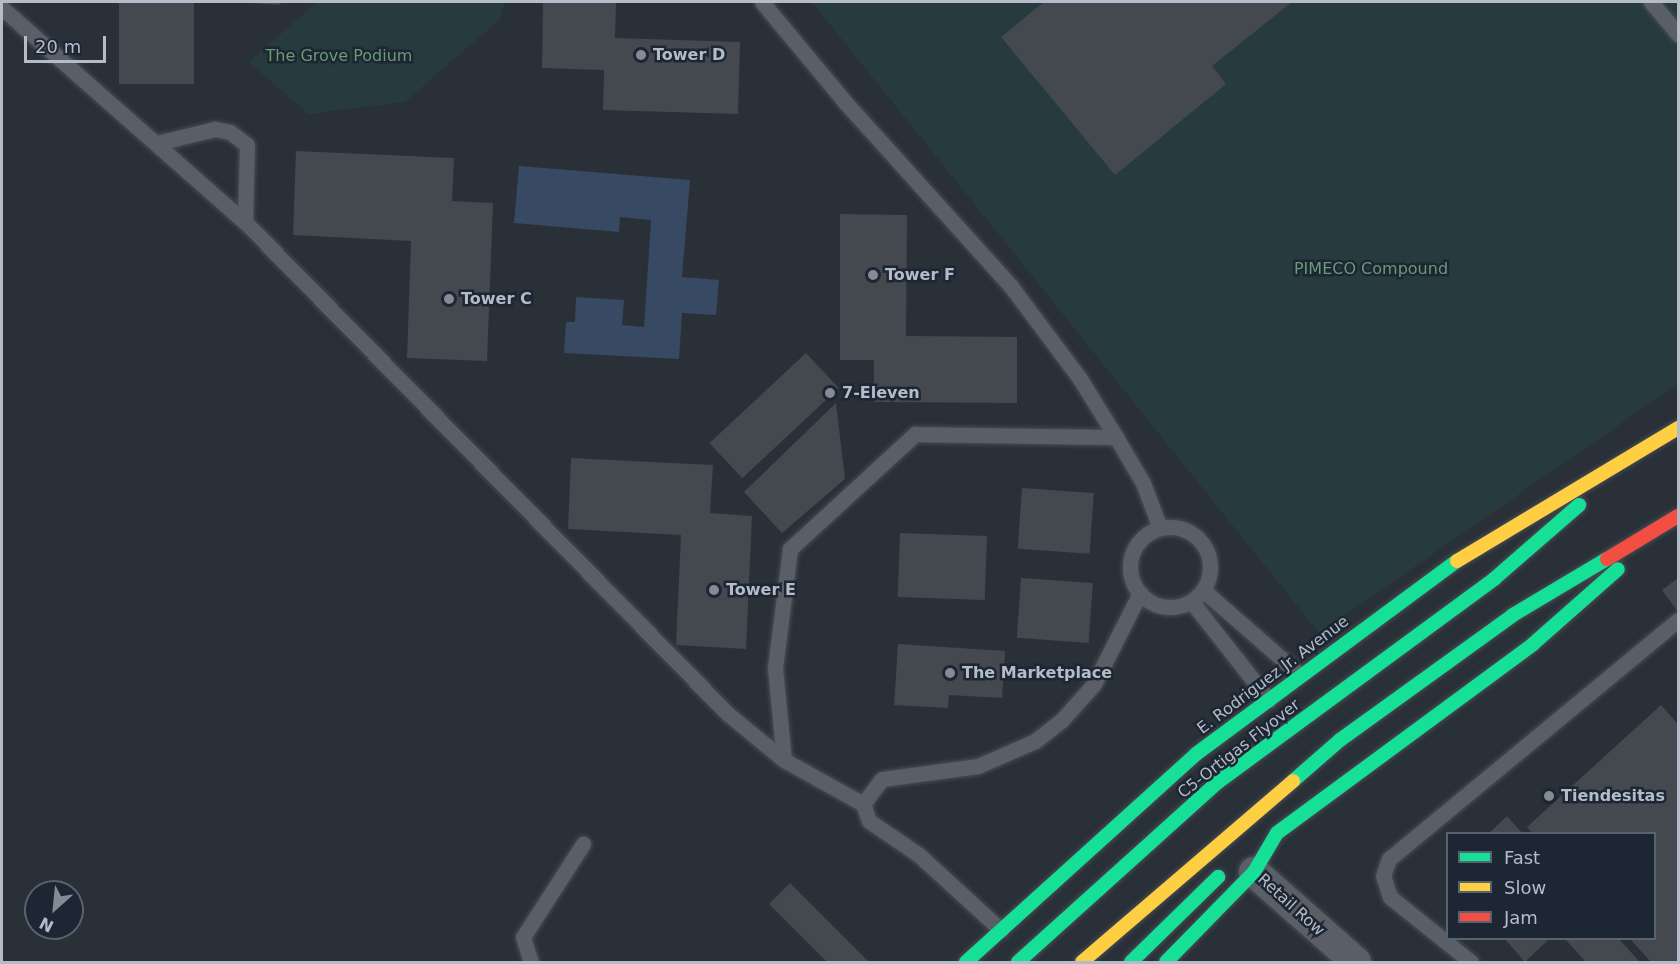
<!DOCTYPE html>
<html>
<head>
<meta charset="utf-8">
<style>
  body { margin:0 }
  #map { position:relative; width:1680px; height:964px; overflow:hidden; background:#2a3038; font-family:"DejaVu Sans",sans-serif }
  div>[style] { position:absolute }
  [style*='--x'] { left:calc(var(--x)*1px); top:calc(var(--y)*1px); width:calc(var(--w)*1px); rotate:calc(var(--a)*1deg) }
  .green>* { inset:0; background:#273a3e }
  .water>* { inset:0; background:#384963 }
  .building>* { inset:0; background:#444950; transform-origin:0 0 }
  .roads { filter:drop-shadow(0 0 2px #484c53) drop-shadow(0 0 2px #484c53) }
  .lane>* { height:15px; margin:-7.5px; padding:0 7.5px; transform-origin:7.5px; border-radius:7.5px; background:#5a5e66 }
  .lane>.ring { margin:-7.5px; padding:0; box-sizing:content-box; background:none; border:15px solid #5a5e66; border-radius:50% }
  .street>* { height:30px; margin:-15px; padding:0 15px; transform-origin:15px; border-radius:15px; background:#5a5e66 }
  .fast>* { height:14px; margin:-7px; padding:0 7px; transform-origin:7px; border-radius:7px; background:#16e098 }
  .slow>* { height:14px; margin:-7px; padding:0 7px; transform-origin:7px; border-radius:7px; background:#ffcf43 }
  .jam>* { height:14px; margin:-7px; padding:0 7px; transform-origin:7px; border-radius:7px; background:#f24e42 }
  .dots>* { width:16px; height:16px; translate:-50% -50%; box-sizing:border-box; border:3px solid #1d2633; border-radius:50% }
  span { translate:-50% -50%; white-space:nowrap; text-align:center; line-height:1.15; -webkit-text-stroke:5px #1d2633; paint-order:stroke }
  .poi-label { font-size:16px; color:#b4bcc9; font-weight:700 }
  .left { translate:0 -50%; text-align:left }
  .park-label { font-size:16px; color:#6b9a76 }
  .street-label { font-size:16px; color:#b4bcc9 }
  .frame { position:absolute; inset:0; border:3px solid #b4bcc9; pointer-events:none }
  .legend { position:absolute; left:1446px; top:832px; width:210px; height:108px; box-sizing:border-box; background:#1d2633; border:2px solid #59626f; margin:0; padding:8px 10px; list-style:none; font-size:18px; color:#b4bcc9 }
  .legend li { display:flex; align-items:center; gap:12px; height:30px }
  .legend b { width:30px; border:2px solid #59626f }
  .north { position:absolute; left:24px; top:880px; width:60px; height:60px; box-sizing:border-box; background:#1d2633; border:2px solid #59626f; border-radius:50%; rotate:207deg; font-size:16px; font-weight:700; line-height:24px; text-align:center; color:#b4bcc9 }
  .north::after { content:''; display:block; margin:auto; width:21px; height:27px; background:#848b96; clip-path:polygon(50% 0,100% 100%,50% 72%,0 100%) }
  .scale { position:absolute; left:24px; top:36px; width:82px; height:27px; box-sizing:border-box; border:3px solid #b4bcc9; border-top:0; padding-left:8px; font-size:18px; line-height:21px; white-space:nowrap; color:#b4bcc9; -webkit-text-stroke:4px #1d2633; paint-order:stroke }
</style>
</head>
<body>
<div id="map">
  <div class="green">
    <i style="clip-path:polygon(317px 2px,505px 2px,499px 20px,405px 102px,308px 114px,249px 62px)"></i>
    <i style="clip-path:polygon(812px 2px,1678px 2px,1678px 384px,1319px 633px)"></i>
  </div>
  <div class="water">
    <i style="clip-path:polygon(519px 166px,690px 180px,682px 277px,719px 280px,716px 315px,682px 313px,679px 359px,564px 353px,566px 322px,575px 322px,576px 297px,624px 300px,622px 325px,644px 327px,651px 220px,620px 217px,619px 232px,514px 223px)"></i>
  </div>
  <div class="building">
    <i style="left:119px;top:2px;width:75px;height:82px"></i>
    <i style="clip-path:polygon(237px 2px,282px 2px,279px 5px)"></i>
    <i style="clip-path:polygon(543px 2px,616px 2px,615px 38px,740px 42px,738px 114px,603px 110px,604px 70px,542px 68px)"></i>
    <i style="clip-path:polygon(1044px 2px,1292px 2px,1212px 66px,1226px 84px,1115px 175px,1001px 37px)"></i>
    <i style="clip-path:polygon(296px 151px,454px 158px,452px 201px,493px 203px,487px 361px,407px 358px,411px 241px,293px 235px)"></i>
    <i style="clip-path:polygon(840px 214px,907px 215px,906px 336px,1017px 337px,1017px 403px,874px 402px,874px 360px,840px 360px)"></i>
    <i style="left:806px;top:353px;width:48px;height:132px;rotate:47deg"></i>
    <i style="clip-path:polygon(836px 403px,845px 479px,782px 533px,744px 492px)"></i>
    <i style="clip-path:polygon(571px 458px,713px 465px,710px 513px,752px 516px,746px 649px,676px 645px,681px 535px,568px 529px)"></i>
    <i style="left:1022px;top:488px;width:72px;height:61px;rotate:4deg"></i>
    <i style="left:900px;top:533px;width:87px;height:64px;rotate:2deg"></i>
    <i style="left:1021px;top:578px;width:72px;height:60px;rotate:4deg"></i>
    <i style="clip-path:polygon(1678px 578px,1678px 612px,1662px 590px)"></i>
    <i style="clip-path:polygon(898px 644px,1005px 651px,1002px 698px,949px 695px,948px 708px,894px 705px)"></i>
    <i style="clip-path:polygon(1661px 705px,1678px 724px,1678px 962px,1651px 962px,1629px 938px,1654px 938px,1654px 834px,1533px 834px,1527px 827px)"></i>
    <i style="clip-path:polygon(1507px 816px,1523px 834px,1488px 834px)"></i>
    <i style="clip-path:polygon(790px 883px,869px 962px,827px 962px,769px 904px)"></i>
    <i style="clip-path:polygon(1504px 938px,1550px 938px,1525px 962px)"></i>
    <i style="clip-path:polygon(1564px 938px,1618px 938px,1640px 962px,1586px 962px)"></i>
  </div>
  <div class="roads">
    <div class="lane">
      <i style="--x:762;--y:2;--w:130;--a:50.3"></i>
      <i style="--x:845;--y:102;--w:246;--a:48"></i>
      <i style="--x:1010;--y:285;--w:117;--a:53.3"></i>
      <i style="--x:1080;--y:379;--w:68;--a:58.2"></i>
      <i style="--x:1116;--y:437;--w:53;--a:59.6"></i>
      <i style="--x:1143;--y:483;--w:48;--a:69.3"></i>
      <i style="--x:1651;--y:2;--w:42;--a:49.8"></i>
      <i style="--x:2;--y:8;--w:324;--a:41.4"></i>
      <i style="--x:245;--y:222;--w:689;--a:45.53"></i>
      <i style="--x:728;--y:714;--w:72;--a:39.4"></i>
      <i style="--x:784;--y:760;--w:90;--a:29.1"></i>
      <i style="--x:157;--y:143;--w:60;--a:-13.6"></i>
      <i style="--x:215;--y:129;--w:15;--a:11"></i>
      <i style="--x:230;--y:132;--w:21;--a:37"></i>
      <i style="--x:247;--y:145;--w:77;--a:91.5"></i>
      <i class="ring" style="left:1130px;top:527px;width:65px;height:65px"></i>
      <i style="--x:1203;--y:590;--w:129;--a:41.2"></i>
      <i style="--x:1191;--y:601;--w:126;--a:51.8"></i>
      <i style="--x:784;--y:760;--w:92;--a:-95.6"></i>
      <i style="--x:775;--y:668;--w:120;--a:-82.8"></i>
      <i style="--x:790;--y:549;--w:170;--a:-42.6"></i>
      <i style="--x:915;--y:434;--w:201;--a:0.9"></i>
      <i style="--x:1001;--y:930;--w:111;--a:-137.6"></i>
      <i style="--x:919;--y:855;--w:60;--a:-145.8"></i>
      <i style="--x:869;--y:821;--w:18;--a:-109"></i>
      <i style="--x:863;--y:804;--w:31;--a:-53"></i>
      <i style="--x:882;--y:779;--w:97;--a:-7.7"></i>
      <i style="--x:978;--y:766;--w:62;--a:-23.7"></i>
      <i style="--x:1035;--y:741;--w:33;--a:-38"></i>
      <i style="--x:1061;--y:721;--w:50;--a:-48.3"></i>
      <i style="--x:1094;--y:684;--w:102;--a:-63.2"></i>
      <i style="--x:531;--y:962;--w:26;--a:-108"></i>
      <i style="--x:523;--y:937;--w:111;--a:-57.2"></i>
      <i style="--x:1471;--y:962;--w:104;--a:-141.3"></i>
      <i style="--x:1390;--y:897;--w:22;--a:-108"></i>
      <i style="--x:1383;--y:876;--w:18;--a:-71"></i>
      <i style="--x:1389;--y:859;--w:375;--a:-39.6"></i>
    </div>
    <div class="street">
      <i style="--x:1254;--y:872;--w:136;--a:41.4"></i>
    </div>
    <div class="fast">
      <i style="--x:1293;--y:781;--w:62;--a:-41.1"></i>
      <i style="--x:1340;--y:740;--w:213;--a:-35.8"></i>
      <i style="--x:1513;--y:615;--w:109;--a:-30.8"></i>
      <i style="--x:966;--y:962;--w:310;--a:-42.1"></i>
      <i style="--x:1196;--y:754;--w:325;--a:-36.5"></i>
      <i style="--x:1018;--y:962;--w:269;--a:-42"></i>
      <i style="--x:1218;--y:782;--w:343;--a:-36.3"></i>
      <i style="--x:1494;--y:579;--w:113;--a:-41"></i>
      <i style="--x:1131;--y:962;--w:122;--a:-44.3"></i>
      <i style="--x:1166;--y:962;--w:126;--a:-45.6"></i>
      <i style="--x:1254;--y:872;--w:45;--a:-59.5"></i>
      <i style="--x:1277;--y:833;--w:318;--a:-36.4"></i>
      <i style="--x:1533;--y:644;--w:113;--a:-41.4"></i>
    </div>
    <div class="slow">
      <i style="--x:1457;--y:561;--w:258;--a:-31"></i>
      <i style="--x:1082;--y:962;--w:278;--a:-40.6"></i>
    </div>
    <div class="jam">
      <i style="--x:1607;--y:559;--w:83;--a:-31.2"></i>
    </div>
  </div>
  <div class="dots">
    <i style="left:641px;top:55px;background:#848b96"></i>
    <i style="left:873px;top:275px;background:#848b96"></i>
    <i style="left:449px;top:299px;background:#848b96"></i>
    <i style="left:830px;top:393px;background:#848b96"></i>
    <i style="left:714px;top:590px;background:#848b96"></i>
    <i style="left:950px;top:673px;background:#848b96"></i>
    <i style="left:1549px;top:796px;background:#848b96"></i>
  </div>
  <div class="poi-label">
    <span class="left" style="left:653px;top:55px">Tower D</span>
    <span class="left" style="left:885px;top:275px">Tower F</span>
    <span class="left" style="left:461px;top:299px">Tower C</span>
    <span class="left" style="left:842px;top:393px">7-Eleven</span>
    <span class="left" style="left:726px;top:590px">Tower E</span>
    <span class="left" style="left:962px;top:673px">The Marketplace</span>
    <span class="left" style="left:1561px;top:796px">Tiendesitas</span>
  </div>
  <div class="park-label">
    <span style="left:339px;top:56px">The Grove Podium</span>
    <span style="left:1371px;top:269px">PIMECO Compound</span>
  </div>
  <div class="street-label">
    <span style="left:1273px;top:675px;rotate:-37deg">E. Rodriguez Jr. Avenue</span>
    <span style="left:1239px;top:749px;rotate:-38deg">C5-Ortigas Flyover</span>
    <span style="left:1291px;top:905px;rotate:42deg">Retail Row</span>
  </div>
  <div class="frame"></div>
  <ul class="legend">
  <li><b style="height:8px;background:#16e098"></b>Fast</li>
  <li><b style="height:8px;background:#ffcf43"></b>Slow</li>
  <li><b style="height:8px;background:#f24e42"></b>Jam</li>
  </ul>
  <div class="north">N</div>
  <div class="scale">20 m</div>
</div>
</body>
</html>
